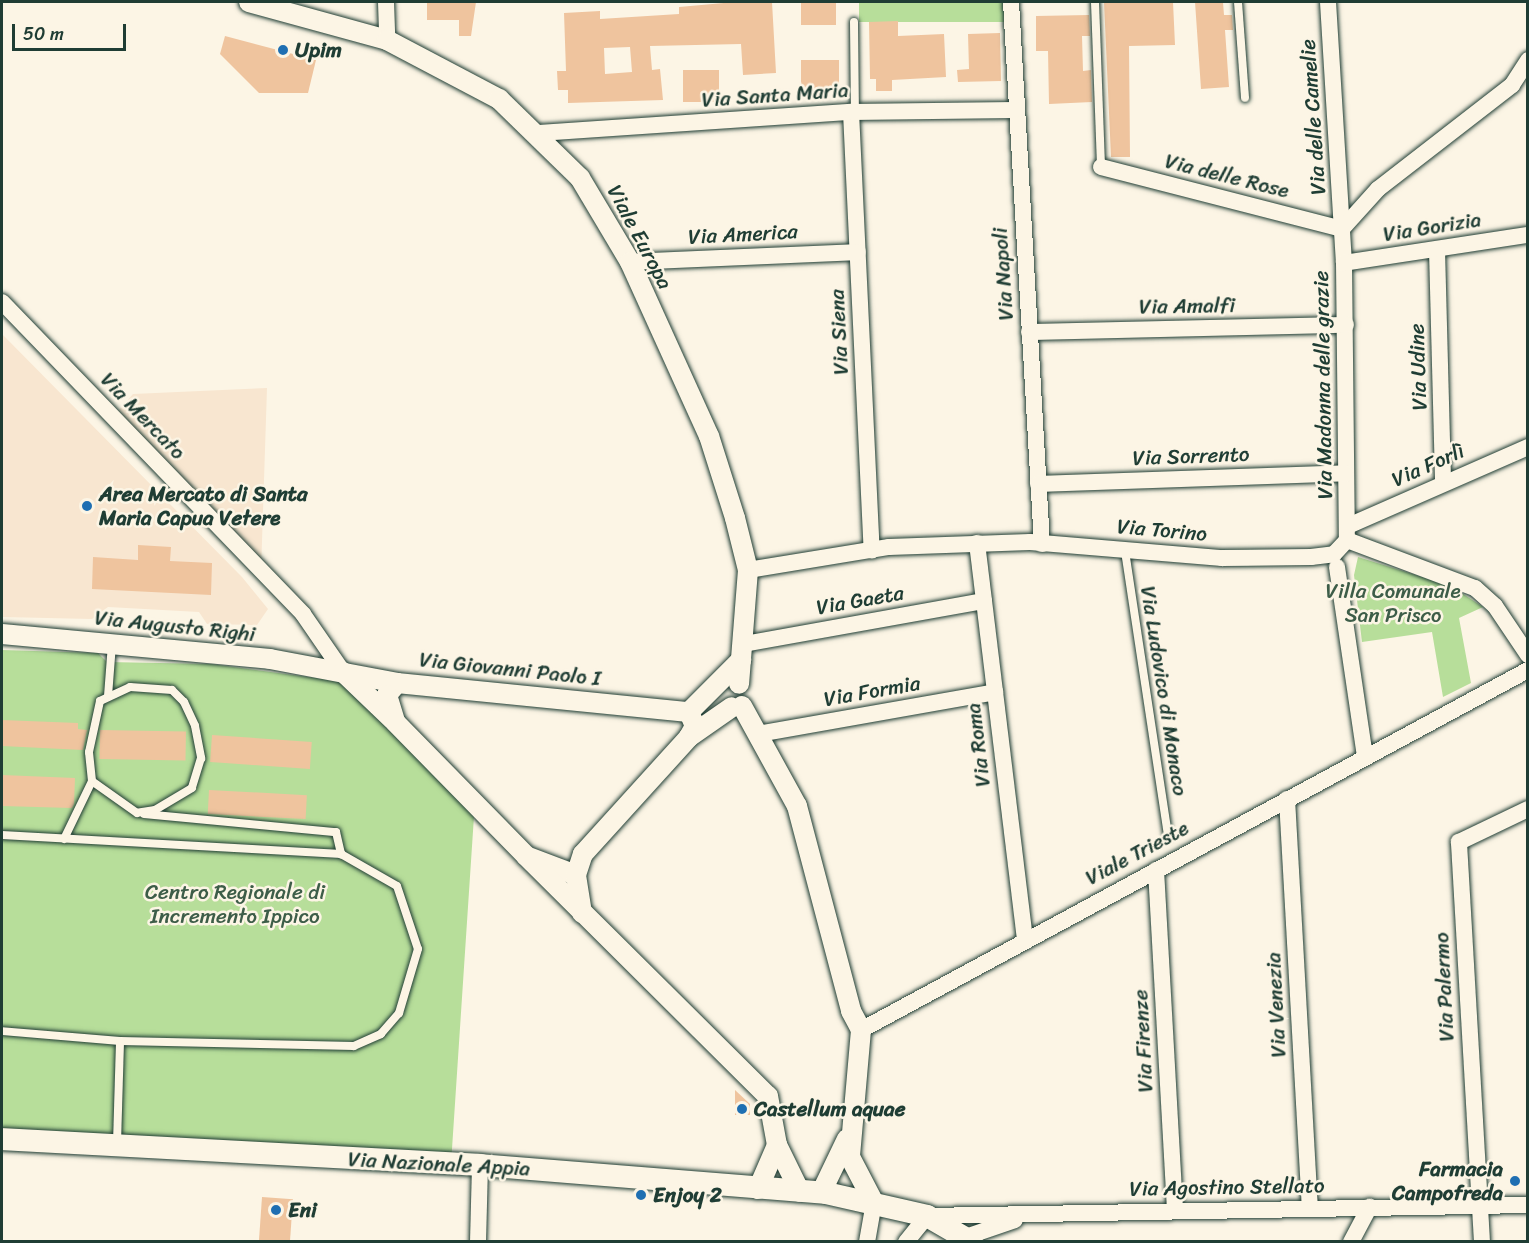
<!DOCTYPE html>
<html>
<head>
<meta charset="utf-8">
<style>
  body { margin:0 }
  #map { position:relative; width:1529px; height:1243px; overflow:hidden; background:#fcf5e5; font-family:Sriracha,sans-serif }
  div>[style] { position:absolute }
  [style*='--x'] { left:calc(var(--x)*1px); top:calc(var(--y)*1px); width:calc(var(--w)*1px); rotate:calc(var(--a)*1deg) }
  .built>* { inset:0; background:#f8e6d0 }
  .green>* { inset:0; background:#b7de9a; transform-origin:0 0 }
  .building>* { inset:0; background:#efc49e; transform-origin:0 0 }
  .roads { filter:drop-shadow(0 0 2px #1f3d34) drop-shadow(0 0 2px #1f3d34) }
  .service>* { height:8px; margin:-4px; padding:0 4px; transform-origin:4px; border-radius:4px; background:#fcf5e5 }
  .minor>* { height:16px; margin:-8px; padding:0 8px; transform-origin:8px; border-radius:8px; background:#fcf5e5 }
  .tertiary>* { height:20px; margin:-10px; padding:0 10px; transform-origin:10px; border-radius:10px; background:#fcf5e5 }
  .secondary>* { height:22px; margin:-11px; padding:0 11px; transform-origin:11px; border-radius:11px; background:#fcf5e5 }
  .dots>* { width:16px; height:16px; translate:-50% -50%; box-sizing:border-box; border:3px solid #fcf5e5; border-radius:50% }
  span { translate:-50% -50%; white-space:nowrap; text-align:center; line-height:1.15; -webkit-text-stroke:5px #fcf5e5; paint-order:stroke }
  .poi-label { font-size:21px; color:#1f3d34; font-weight:700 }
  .left { translate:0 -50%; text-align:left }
  .right { translate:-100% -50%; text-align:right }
  .street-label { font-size:21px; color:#1f3d34 }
  .park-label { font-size:21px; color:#3d5d48 }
  .frame { position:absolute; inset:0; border:3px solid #1f3d34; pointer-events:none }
  .scale { position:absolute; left:12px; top:24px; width:114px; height:27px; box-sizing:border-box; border:3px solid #1f3d34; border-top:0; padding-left:8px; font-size:18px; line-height:21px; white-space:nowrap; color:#1f3d34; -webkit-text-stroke:4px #fcf5e5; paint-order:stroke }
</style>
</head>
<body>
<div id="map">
  <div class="built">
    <i style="clip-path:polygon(2px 334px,242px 577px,268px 609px,257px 625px,207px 624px,199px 612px,108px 607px,92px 619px,2px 617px)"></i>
    <i style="clip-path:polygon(267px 388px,261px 572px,113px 417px,133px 394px)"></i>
  </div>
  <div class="green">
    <i style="left:859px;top:2px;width:145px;height:20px"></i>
    <i style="clip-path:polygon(1358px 557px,1451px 586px,1483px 607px,1459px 618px,1471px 683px,1443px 697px,1432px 632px,1362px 642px,1354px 575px)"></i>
    <i style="clip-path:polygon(2px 650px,98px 653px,107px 662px,211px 664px,346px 682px,474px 816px,451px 1164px,2px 1139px)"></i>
  </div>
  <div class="building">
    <i style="clip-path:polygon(427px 2px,476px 2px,471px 36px,459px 36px,459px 20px,427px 20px)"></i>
    <i style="clip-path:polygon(evenodd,735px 2px,772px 2px,776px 73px,743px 75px,741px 44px,650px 46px,652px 70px,660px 69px,663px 100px,568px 103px,568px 90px,558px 90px,557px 71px,566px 71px,564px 13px,600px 11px,600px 19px,679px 14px,679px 7px,735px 2px,630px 47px,632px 72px,605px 74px,604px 48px,630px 47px)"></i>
    <i style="left:801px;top:2px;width:35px;height:23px"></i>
    <i style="clip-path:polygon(1104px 2px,1173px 2px,1175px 45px,1129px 46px,1130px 157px,1111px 157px)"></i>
    <i style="clip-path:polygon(1195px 2px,1223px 2px,1224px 15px,1232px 15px,1233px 30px,1225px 30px,1229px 87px,1201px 89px)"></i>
    <i style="clip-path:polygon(1089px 15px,1090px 36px,1082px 36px,1083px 71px,1091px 70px,1092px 102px,1049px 104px,1048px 51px,1036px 51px,1036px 16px)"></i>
    <i style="clip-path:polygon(898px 21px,898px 36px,944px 34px,946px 77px,892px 80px,892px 91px,876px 91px,876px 79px,870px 79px,869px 22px)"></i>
    <i style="clip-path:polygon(1000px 33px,1001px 81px,958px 82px,957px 70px,969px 69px,968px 34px)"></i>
    <i style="clip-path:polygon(225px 36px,316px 60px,308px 93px,259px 93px,220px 54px)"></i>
    <i style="left:839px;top:60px;width:31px;height:38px;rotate:90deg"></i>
    <i style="left:683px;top:70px;width:36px;height:32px"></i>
    <i style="clip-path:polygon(138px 545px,171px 547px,170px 561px,212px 563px,211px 595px,92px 589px,93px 557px,138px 560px)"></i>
    <i style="clip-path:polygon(2px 720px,78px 723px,78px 729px,87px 730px,83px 750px,2px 746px)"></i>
    <i style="left:100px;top:730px;width:86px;height:29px;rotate:1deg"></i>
    <i style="left:212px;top:735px;width:100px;height:27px;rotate:4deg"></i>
    <i style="clip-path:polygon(2px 775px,75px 778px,74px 804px,72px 808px,2px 806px)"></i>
    <i style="left:209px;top:790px;width:98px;height:24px;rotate:3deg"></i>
    <i style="clip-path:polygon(735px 1090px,750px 1104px,750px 1115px,735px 1115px)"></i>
    <i style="left:262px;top:1197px;width:31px;height:45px;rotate:4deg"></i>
  </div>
  <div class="roads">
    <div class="service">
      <i style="--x:1095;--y:2;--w:165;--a:87.9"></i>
      <i style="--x:1238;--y:2;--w:96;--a:85.8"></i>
      <i style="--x:854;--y:22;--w:90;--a:89.4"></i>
      <i style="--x:1125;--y:551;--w:288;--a:81.4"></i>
      <i style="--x:130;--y:687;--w:42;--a:4.1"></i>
      <i style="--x:172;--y:690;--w:17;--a:45"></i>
      <i style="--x:184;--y:702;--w:26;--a:65"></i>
      <i style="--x:195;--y:726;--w:33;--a:79"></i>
      <i style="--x:201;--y:758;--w:31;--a:107"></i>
      <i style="--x:192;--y:788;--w:43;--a:149.3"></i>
      <i style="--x:155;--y:810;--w:18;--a:171"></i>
      <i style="--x:137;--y:813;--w:55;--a:-144.6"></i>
      <i style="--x:92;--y:781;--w:29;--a:-96"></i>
      <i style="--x:89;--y:752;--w:52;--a:-77.8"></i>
      <i style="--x:100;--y:701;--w:33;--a:-25"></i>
      <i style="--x:108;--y:696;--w:52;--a:-85.6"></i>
      <i style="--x:144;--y:814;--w:193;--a:5.4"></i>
      <i style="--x:336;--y:832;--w:23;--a:77"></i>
      <i style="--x:2;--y:835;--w:340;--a:3.2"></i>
      <i style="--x:341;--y:854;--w:64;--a:29.7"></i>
      <i style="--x:397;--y:886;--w:66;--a:71.6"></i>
      <i style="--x:418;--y:949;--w:67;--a:106.5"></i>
      <i style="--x:399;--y:1013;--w:28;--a:131"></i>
      <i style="--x:381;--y:1034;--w:30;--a:156"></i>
      <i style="--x:354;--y:1046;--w:234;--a:-178.8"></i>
      <i style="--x:120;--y:1041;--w:118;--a:-175.2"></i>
      <i style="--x:64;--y:839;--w:64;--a:-64.2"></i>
      <i style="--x:117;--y:1143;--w:102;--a:-88.3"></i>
    </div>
    <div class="minor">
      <i style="--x:386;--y:2;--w:38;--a:88"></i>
      <i style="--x:1011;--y:2;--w:543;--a:86.73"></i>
      <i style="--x:1328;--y:2;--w:261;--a:86.5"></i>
      <i style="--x:1344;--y:263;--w:277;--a:89.4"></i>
      <i style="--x:851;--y:112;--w:439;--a:87.3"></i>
      <i style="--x:539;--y:133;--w:313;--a:-3.9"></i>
      <i style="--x:851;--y:112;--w:164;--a:-0.7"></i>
      <i style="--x:1101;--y:167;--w:249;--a:14.4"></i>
      <i style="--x:1342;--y:229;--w:54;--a:-48"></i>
      <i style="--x:1378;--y:189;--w:170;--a:-37.8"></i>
      <i style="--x:1512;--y:85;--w:30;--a:-57"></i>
      <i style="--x:1437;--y:250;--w:233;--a:88.5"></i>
      <i style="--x:630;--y:262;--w:228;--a:-2.5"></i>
      <i style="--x:1344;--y:263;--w:186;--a:-8.7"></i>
      <i style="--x:2;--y:302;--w:434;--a:46"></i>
      <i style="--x:303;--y:614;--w:70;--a:55.4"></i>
      <i style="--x:1029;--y:332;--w:317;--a:-1.3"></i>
      <i style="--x:1038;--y:484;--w:308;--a:-2"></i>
      <i style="--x:1348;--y:526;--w:197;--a:-23.7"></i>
      <i style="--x:1347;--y:540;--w:137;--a:20.6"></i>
      <i style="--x:1475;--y:588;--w:27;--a:42"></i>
      <i style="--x:1495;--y:606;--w:59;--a:56"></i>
      <i style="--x:977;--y:543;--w:401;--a:83.1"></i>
      <i style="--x:1337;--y:567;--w:191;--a:81.6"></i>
      <i style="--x:748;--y:570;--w:143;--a:-9.3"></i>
      <i style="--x:889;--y:547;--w:141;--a:-2"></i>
      <i style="--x:1030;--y:542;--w:193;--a:4.8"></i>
      <i style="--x:1222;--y:558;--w:89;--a:-0.6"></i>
      <i style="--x:1311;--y:557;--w:23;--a:-7"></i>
      <i style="--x:1334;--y:554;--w:19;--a:-47"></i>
      <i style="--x:744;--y:644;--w:244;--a:-10.2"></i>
      <i style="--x:758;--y:734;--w:241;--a:-10"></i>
      <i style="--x:1287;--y:799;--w:409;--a:86.8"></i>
      <i style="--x:1156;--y:870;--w:341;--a:86.8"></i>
      <i style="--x:861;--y:1030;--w:758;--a:-28.36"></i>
      <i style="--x:957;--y:1240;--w:61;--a:-19"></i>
      <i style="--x:478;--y:1242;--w:77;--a:-88.5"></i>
      <i style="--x:867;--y:1242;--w:40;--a:-80"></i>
      <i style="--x:906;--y:1242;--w:33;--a:-51"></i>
      <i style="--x:927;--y:1216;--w:601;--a:-1.05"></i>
      <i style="--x:1351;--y:1242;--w:40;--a:-62"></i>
      <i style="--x:1482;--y:1242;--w:401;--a:-93.3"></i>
      <i style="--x:1459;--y:842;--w:76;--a:-25.6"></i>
    </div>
    <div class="tertiary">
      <i style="--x:249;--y:2;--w:143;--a:15.4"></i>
      <i style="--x:387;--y:40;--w:127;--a:27.8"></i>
      <i style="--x:499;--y:99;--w:113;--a:44.3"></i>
      <i style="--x:580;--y:178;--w:98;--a:59.2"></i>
      <i style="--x:630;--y:262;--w:191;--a:65.6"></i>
      <i style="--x:709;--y:436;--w:86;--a:72.4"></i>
      <i style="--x:735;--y:518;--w:54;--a:76"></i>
      <i style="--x:748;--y:570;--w:114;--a:94.5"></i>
      <i style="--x:2;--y:634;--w:269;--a:5.3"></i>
      <i style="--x:270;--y:659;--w:129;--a:10.7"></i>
      <i style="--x:397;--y:683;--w:293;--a:5.7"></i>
      <i style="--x:689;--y:712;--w:15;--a:67"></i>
      <i style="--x:695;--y:726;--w:13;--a:119"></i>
      <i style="--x:343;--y:672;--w:69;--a:43.8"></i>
      <i style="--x:397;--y:683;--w:16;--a:130"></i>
      <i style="--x:387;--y:695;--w:28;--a:73"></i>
      <i style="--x:395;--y:722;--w:187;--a:45.6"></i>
      <i style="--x:526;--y:856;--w:53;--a:20.8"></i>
      <i style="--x:742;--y:706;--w:114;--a:61.2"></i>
      <i style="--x:797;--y:806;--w:212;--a:75.2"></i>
      <i style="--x:851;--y:1011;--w:21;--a:62"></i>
      <i style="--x:861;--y:1030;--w:127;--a:95"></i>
      <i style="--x:850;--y:1157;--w:52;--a:62.4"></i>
      <i style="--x:689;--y:712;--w:74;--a:-45"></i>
      <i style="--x:526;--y:856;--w:341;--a:44.8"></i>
      <i style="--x:768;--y:1096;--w:50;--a:79.6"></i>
      <i style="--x:777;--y:1145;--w:52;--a:63.9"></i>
      <i style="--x:582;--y:913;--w:38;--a:-99"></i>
      <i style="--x:576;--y:875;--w:22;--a:-72"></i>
      <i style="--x:583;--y:854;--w:158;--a:-47.8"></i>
      <i style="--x:689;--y:737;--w:52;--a:-34.9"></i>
      <i style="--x:758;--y:1189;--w:48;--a:-66.6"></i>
      <i style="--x:821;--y:1193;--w:60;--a:-64.3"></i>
    </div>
    <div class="secondary">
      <i style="--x:2;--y:1139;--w:479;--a:3.1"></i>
      <i style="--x:480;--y:1165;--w:347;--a:4.6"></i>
      <i style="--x:826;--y:1193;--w:104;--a:12.8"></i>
      <i style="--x:927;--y:1216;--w:52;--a:30"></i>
    </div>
  </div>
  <div class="dots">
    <i style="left:283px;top:50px;background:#1f6fb2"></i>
    <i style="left:87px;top:506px;background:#1f6fb2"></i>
    <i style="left:742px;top:1109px;background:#1f6fb2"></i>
    <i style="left:1515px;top:1181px;background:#1f6fb2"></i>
    <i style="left:641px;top:1195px;background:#1f6fb2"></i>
    <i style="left:276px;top:1210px;background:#1f6fb2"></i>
  </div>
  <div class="poi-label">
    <span class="left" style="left:295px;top:50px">Upim</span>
    <span class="left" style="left:99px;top:506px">Area Mercato di Santa<br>Maria Capua Vetere</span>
    <span class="left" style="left:754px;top:1109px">Castellum aquae</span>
    <span class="right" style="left:1503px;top:1181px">Farmacia<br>Campofreda</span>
    <span class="left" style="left:653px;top:1195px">Enjoy 2</span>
    <span class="left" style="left:288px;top:1210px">Eni</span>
  </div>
  <div class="street-label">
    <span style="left:775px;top:95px;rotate:-4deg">Via Santa Maria</span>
    <span style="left:1313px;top:117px;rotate:-94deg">Via delle Camelie</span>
    <span style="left:1227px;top:176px;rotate:14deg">Via delle Rose</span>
    <span style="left:1432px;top:227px;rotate:-9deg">Via Gorizia</span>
    <span style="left:743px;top:234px;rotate:-3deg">Via America</span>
    <span style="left:640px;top:237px;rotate:62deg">Viale Europa</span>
    <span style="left:1003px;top:274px;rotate:-94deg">Via Napoli</span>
    <span style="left:1187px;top:306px;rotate:-1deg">Via Amalfi</span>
    <span style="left:839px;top:332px;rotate:-93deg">Via Siena</span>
    <span style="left:1418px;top:367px;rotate:-92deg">Via Udine</span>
    <span style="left:1323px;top:385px;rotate:-91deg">Via Madonna delle grazie</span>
    <span style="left:143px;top:416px;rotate:46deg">Via Mercato</span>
    <span style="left:1191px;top:456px;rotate:-2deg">Via Sorrento</span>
    <span style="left:1428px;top:465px;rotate:-24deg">Via Forlì</span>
    <span style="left:1162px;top:530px;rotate:5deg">Via Torino</span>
    <span style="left:860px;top:600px;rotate:-10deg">Via Gaeta</span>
    <span style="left:175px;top:626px;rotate:6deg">Via Augusto Righi</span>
    <span style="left:510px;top:669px;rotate:6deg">Via Giovanni Paolo I</span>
    <span style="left:872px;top:691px;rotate:-10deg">Via Formia</span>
    <span style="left:1164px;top:691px;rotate:81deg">Via Ludovico di Monaco</span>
    <span style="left:978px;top:745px;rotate:-97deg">Via Roma</span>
    <span style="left:1137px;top:853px;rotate:-28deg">Viale Trieste</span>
    <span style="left:1444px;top:987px;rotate:-93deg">Via Palermo</span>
    <span style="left:1276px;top:1005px;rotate:-93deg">Via Venezia</span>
    <span style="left:1143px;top:1041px;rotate:-93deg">Via Firenze</span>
    <span style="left:439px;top:1164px;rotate:3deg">Via Nazionale Appia</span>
    <span style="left:1227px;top:1187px;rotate:-1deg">Via Agostino Stellato</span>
  </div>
  <div class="park-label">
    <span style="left:1393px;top:603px">Villa Comunale<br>San Prisco</span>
    <span style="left:235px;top:904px">Centro Regionale di<br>Incremento Ippico</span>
  </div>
  <div class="frame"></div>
  <div class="scale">50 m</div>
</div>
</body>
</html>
